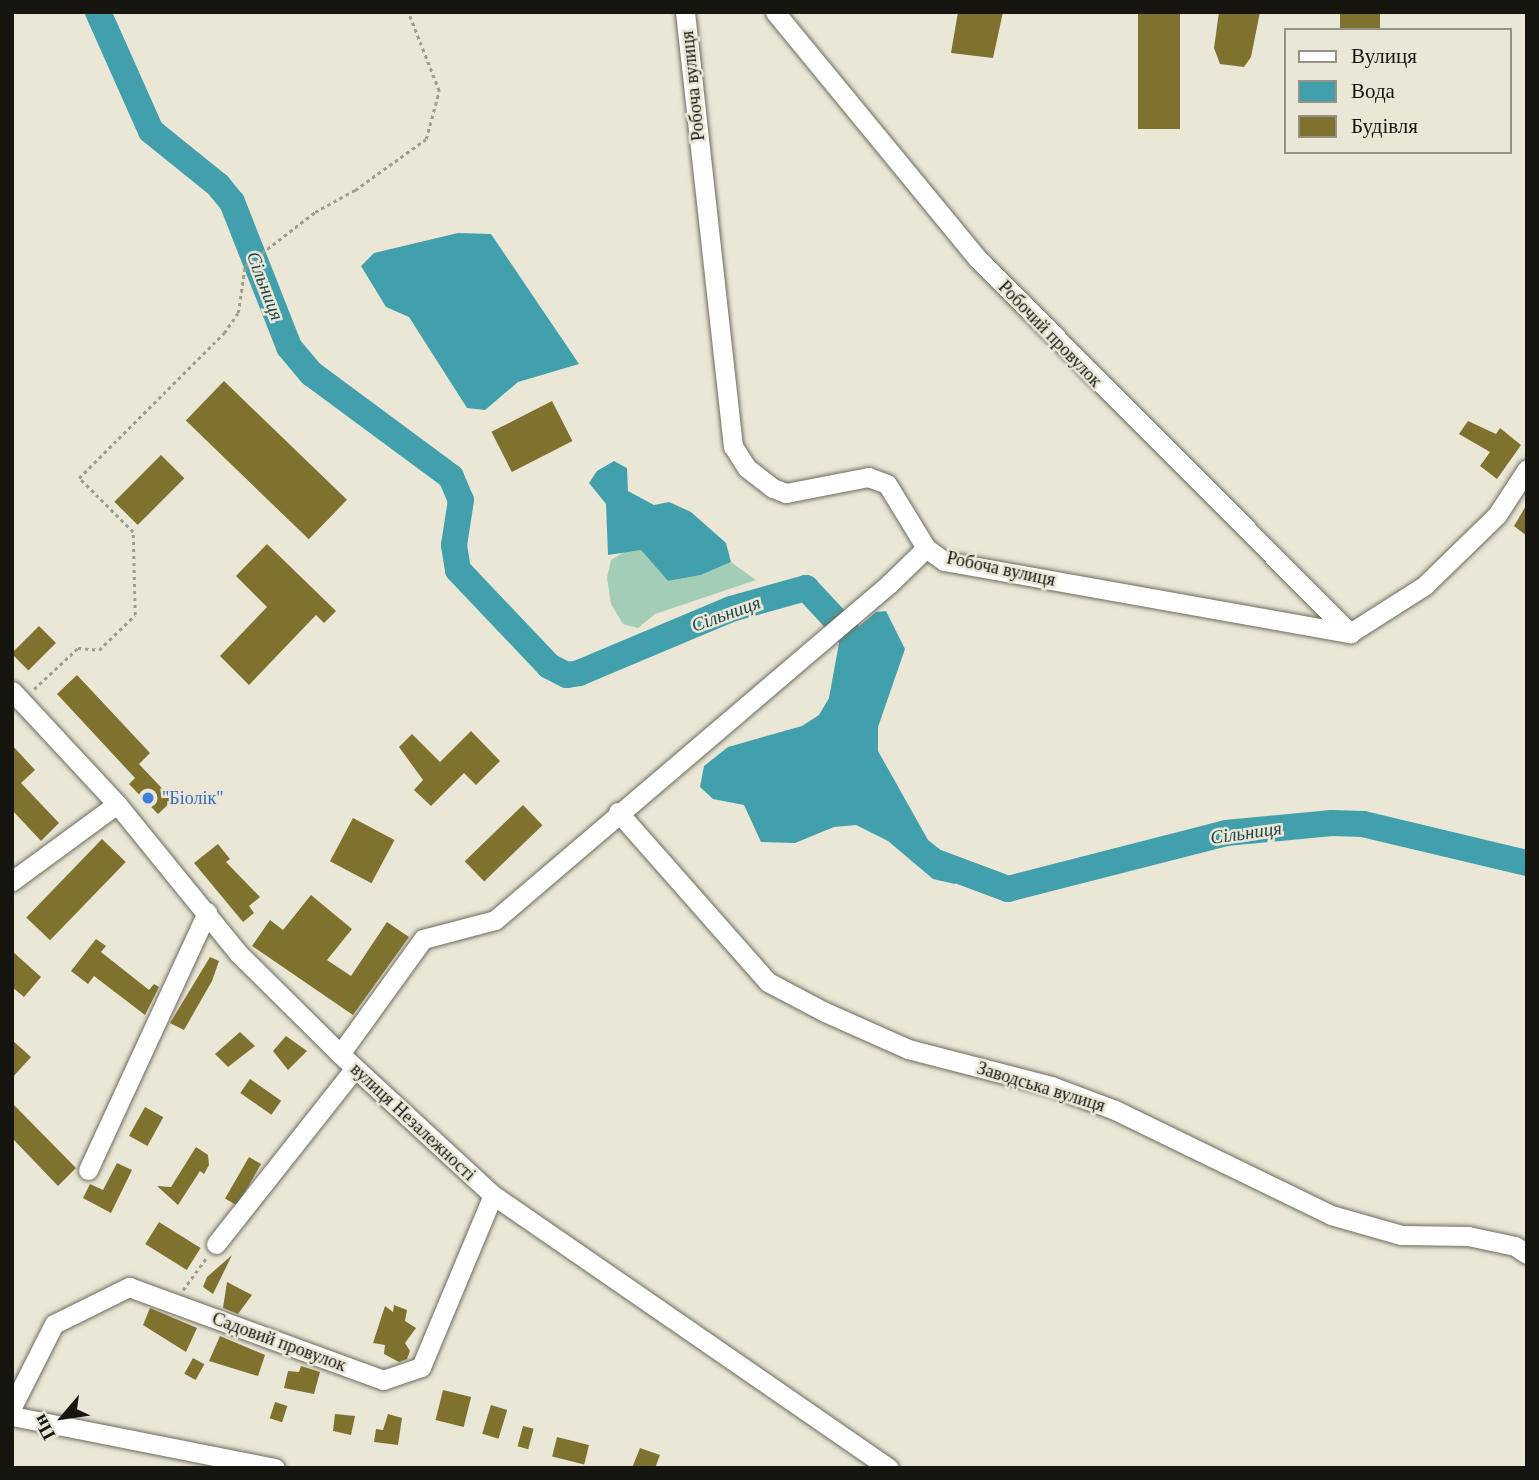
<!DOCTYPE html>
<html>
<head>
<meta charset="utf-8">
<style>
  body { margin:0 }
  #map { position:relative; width:1539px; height:1480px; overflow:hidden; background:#eae7d7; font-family:Georgia,serif }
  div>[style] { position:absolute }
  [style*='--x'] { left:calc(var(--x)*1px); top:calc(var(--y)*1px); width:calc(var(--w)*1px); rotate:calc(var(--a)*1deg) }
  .green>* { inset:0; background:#a4cdb5 }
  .water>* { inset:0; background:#42a0ac }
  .river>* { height:26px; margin:-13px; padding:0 13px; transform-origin:13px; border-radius:13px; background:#42a0ac }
  .building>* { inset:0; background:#7f722f; transform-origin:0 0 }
  .path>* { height:2.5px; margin-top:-1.25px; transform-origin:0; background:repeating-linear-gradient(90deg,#9f9d91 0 3.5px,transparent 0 7px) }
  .roads { filter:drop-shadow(0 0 2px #6d6a5c) drop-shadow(0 0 2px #6d6a5c) }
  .minor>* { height:19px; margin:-9.5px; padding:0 9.5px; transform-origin:9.5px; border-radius:9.5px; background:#fff }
  .dots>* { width:19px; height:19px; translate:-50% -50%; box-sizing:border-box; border:4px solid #eae7d7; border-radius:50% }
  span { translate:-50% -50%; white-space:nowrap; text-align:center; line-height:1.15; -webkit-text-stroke:5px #eae7d7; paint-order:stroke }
  .street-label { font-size:18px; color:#161510 }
  .shop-label { font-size:18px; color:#366cbe }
  .left { translate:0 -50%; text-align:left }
  .water-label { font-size:19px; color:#1d474d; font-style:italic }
  .frame { position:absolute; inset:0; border:14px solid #161510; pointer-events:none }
  .legend { position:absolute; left:1284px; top:28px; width:228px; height:126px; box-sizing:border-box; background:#eae7d7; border:2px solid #959387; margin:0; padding:9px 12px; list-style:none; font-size:21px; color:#161510 }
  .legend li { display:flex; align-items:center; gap:14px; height:35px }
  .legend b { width:35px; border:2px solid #959387 }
  .north { position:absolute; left:28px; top:1382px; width:70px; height:70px; -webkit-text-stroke:5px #eae7d7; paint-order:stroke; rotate:241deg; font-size:19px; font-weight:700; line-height:28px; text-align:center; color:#161510 }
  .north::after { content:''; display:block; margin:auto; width:24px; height:32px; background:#161510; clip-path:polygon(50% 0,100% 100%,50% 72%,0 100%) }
</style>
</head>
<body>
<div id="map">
  <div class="green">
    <i style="clip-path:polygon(629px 549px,641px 550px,668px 581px,701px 575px,731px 562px,756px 580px,655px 614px,638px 628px,623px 624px,611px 604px,607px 578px,611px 560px)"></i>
  </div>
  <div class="water">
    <i style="clip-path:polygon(458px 233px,491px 234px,579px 364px,518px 382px,485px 410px,467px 408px,409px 317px,386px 307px,361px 266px,374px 253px)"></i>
    <i style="clip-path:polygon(614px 461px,627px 468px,628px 491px,654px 505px,669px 502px,691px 512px,726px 543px,731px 562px,701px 575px,668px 581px,641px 550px,608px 555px,606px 504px,589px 483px,597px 471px)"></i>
    <i style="clip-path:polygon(886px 611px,905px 649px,878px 727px,878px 751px,928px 840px,966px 870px,955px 884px,933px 879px,888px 841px,856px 825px,834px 827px,795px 843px,761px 842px,744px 805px,713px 799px,700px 787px,704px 766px,728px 747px,802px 726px,819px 715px,829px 698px,839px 643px,876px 612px)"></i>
  </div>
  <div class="river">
    <i style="--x:98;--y:12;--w:130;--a:66"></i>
    <i style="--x:151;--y:131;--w:86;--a:38.9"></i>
    <i style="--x:218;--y:185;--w:22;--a:51"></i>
    <i style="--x:232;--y:202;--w:156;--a:68.5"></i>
    <i style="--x:289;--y:347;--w:35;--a:50"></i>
    <i style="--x:312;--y:374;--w:173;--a:36.5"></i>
    <i style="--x:451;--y:477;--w:25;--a:67"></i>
    <i style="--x:461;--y:500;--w:46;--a:98.8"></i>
    <i style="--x:454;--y:545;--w:25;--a:81"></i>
    <i style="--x:458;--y:570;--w:132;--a:46.5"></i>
    <i style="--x:549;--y:666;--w:20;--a:27"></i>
    <i style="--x:567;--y:675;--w:12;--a:-9"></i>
    <i style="--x:579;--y:673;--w:165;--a:-22.8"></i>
    <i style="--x:731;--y:609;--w:78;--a:-15.6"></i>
    <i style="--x:806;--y:588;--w:79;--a:47"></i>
    <i style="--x:860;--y:646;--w:20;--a:79"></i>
    <i style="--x:933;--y:861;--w:80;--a:20.5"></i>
    <i style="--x:1008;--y:889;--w:225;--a:-14.4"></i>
    <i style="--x:1226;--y:833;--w:106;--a:-5.4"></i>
    <i style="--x:1332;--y:823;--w:31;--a:2"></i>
    <i style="--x:1363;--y:824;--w:169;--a:13.4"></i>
  </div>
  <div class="building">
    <i style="clip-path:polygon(958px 12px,1003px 12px,993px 58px,951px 53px)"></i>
    <i style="left:1138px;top:12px;width:42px;height:117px"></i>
    <i style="clip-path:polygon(1219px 12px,1260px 12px,1251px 57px,1244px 67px,1220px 64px,1214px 48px)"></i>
    <i style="left:1340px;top:12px;width:40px;height:18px"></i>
    <i style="left:224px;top:381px;width:171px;height:55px;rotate:44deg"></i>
    <i style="left:552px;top:401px;width:45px;height:68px;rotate:63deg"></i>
    <i style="clip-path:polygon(1468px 421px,1496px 434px,1500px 428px,1521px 445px,1497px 479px,1480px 466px,1490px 452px,1459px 434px)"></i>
    <i style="left:161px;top:455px;width:33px;height:66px;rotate:45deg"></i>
    <i style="clip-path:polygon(1527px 504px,1527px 536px,1514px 526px)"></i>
    <i style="clip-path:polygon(267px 544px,336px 611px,324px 623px,316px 615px,249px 685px,220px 656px,267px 607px,236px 576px)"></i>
    <i style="left:39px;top:626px;width:24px;height:39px;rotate:45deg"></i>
    <i style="clip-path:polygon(77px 675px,150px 753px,139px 764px,173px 800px,158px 814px,129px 784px,135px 778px,57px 694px)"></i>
    <i style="clip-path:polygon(471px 731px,500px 761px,476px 785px,464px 773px,431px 806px,414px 790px,423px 780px,399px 747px,412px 734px,440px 762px)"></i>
    <i style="clip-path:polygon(12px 745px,35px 770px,21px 783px,59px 823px,41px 841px,12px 810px)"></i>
    <i style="left:523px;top:805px;width:28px;height:81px;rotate:46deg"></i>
    <i style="left:353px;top:818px;width:47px;height:49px;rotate:28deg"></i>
    <i style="left:102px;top:839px;width:33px;height:109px;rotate:44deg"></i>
    <i style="clip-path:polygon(218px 844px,230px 859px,226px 862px,260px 897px,249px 906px,254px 913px,243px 922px,194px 863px)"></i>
    <i style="clip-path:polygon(311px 895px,352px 929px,327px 960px,351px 976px,387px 922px,409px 937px,353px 1015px,252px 946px,270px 920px,283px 930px)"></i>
    <i style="clip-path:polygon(96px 939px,106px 946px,101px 952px,149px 990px,154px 984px,159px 987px,145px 1015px,94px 976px,88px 984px,71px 971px)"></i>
    <i style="clip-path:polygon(12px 951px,41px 977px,24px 997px,12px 987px)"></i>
    <i style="clip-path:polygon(210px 957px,219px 961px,212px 981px,184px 1030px,170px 1023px)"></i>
    <i style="clip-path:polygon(240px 1032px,255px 1046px,228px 1067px,215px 1054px)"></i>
    <i style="clip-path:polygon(286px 1036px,307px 1051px,288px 1070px,273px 1051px)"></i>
    <i style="clip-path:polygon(12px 1040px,31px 1057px,12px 1078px)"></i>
    <i style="left:250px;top:1079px;width:38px;height:17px;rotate:35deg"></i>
    <i style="clip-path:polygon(12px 1103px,76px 1168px,58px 1186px,12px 1138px)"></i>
    <i style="left:145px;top:1107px;width:21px;height:33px;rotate:29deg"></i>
    <i style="clip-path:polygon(196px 1147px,208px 1155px,209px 1165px,204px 1174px,200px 1171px,178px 1205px,157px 1186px,171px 1187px)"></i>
    <i style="left:249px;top:1157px;width:14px;height:48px;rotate:30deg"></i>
    <i style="clip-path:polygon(117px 1163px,132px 1170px,111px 1213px,83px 1198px,90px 1184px,103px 1190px)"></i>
    <i style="left:159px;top:1222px;width:49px;height:26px;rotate:32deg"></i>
    <i style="clip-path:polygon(232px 1255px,213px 1294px,203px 1287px,207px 1277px)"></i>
    <i style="clip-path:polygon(227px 1282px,252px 1295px,238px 1314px,223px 1308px)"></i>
    <i style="clip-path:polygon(394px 1305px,407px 1310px,405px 1321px,416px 1328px,405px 1343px,410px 1351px,407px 1359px,399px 1362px,384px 1354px,385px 1345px,373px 1343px,385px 1306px,393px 1312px)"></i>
    <i style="clip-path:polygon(150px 1308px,197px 1328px,186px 1352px,143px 1325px)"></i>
    <i style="clip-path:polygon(220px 1336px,265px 1355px,258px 1376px,209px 1361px)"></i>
    <i style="left:193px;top:1358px;width:13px;height:18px;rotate:29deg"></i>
    <i style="clip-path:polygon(301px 1366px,320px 1372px,314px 1394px,284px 1388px,288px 1371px,299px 1372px)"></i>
    <i style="left:443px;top:1390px;width:29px;height:31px;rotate:14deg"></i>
    <i style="left:275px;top:1402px;width:13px;height:17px;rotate:18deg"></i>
    <i style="left:491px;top:1405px;width:17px;height:30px;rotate:17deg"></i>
    <i style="clip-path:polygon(335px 1414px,355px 1416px,351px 1435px,333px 1431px)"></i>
    <i style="clip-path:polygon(388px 1414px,402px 1418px,398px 1445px,374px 1442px,376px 1429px,383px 1430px)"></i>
    <i style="left:523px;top:1426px;width:11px;height:21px;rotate:15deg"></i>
    <i style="left:557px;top:1437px;width:33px;height:20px;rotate:14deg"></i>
    <i style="clip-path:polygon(640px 1448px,660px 1455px,655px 1468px,632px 1468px)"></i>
  </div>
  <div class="path">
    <i style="--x:34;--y:689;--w:60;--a:-43"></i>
    <i style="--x:78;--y:648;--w:21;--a:5"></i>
    <i style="--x:99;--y:650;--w:50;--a:-44.2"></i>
    <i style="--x:135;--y:615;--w:83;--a:-91.4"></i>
    <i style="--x:133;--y:532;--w:76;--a:-135"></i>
    <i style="--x:79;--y:478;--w:205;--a:-45"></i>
    <i style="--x:224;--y:333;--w:24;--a:-55"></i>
    <i style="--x:238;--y:313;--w:48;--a:-81.5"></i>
    <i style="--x:245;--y:266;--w:88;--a:-37.6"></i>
    <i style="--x:315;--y:212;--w:46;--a:-28.8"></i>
    <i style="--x:355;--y:190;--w:87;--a:-35.7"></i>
    <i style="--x:426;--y:139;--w:50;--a:-74.8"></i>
    <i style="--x:439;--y:91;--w:85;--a:-111.4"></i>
    <i style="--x:183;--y:1290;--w:39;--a:-54"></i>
  </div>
  <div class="roads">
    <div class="minor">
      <i style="--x:685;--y:12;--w:437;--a:83.7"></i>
      <i style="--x:733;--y:446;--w:26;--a:58"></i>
      <i style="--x:747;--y:468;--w:33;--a:38"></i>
      <i style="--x:773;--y:488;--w:14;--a:21"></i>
      <i style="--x:786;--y:493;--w:84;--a:-11"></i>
      <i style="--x:868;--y:477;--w:20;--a:20"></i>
      <i style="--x:887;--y:484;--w:75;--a:58.6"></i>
      <i style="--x:926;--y:548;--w:22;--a:36"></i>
      <i style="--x:944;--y:561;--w:412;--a:10.1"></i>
      <i style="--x:1350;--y:633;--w:88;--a:-32.4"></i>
      <i style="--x:1424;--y:586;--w:102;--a:-44.2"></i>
      <i style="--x:1497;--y:515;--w:55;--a:-56.9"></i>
      <i style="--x:775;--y:12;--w:320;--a:50.6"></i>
      <i style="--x:978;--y:259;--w:528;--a:45.15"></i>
      <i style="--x:12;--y:691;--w:154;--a:47.1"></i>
      <i style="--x:117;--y:804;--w:193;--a:50.9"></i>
      <i style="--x:239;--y:954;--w:142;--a:44.7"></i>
      <i style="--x:340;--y:1054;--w:208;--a:42.7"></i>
      <i style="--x:493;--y:1195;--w:481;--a:34.6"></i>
      <i style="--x:618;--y:812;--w:227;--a:48.6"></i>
      <i style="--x:768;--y:982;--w:64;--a:27.8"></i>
      <i style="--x:825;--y:1012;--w:91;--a:24"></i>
      <i style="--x:908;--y:1049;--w:148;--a:14.5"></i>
      <i style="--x:1051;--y:1086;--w:68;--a:20.6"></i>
      <i style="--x:1115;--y:1110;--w:240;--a:25.9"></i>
      <i style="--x:1331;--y:1215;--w:73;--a:15.9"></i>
      <i style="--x:1401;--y:1235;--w:67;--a:0.9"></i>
      <i style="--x:1468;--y:1236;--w:48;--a:12"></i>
      <i style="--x:1515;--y:1246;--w:14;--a:34"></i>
      <i style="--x:12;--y:881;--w:130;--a:-36.3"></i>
      <i style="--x:340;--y:1054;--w:142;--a:-54.2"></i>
      <i style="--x:423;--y:939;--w:74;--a:-14.8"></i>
      <i style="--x:495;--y:920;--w:518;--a:-40.46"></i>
      <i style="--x:889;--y:584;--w:52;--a:-44.2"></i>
      <i style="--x:88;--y:1170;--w:284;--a:-65.2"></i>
      <i style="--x:216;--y:1244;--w:224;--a:-51.7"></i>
      <i style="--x:12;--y:1407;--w:93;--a:-63.2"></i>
      <i style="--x:54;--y:1324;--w:84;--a:-26.3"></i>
      <i style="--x:129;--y:1287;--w:270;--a:20.1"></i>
      <i style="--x:383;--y:1380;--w:40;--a:-18.9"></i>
      <i style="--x:421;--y:1367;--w:186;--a:-67.3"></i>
      <i style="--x:12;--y:1416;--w:268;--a:11.2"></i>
    </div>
  </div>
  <div class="dots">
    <i style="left:148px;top:798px;background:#3f7fe0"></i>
  </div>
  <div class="street-label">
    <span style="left:693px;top:86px;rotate:-96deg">Робоча вулиця</span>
    <span style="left:1050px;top:334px;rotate:46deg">Робочий провулок</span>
    <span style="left:1001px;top:569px;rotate:12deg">Робоча вулиця</span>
    <span style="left:1041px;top:1087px;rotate:17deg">Заводська вулиця</span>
    <span style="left:413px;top:1122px;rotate:43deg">вулиця Незалежності</span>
    <span style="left:279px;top:1342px;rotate:20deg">Садовий провулок</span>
  </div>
  <div class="shop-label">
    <span class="left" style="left:162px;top:798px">"Біолік"</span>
  </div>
  <div class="water-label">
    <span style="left:265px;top:286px;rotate:69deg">Сільниця</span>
    <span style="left:726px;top:614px;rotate:-20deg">Сільниця</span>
    <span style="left:1246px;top:833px;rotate:-8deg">Сільниця</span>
  </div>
  <div class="frame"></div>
  <ul class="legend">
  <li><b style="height:9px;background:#fff"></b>Вулиця</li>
  <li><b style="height:19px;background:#42a0ac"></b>Вода</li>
  <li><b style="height:19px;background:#7f722f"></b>Будівля</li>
  </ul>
  <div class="north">Пн</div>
</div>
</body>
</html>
